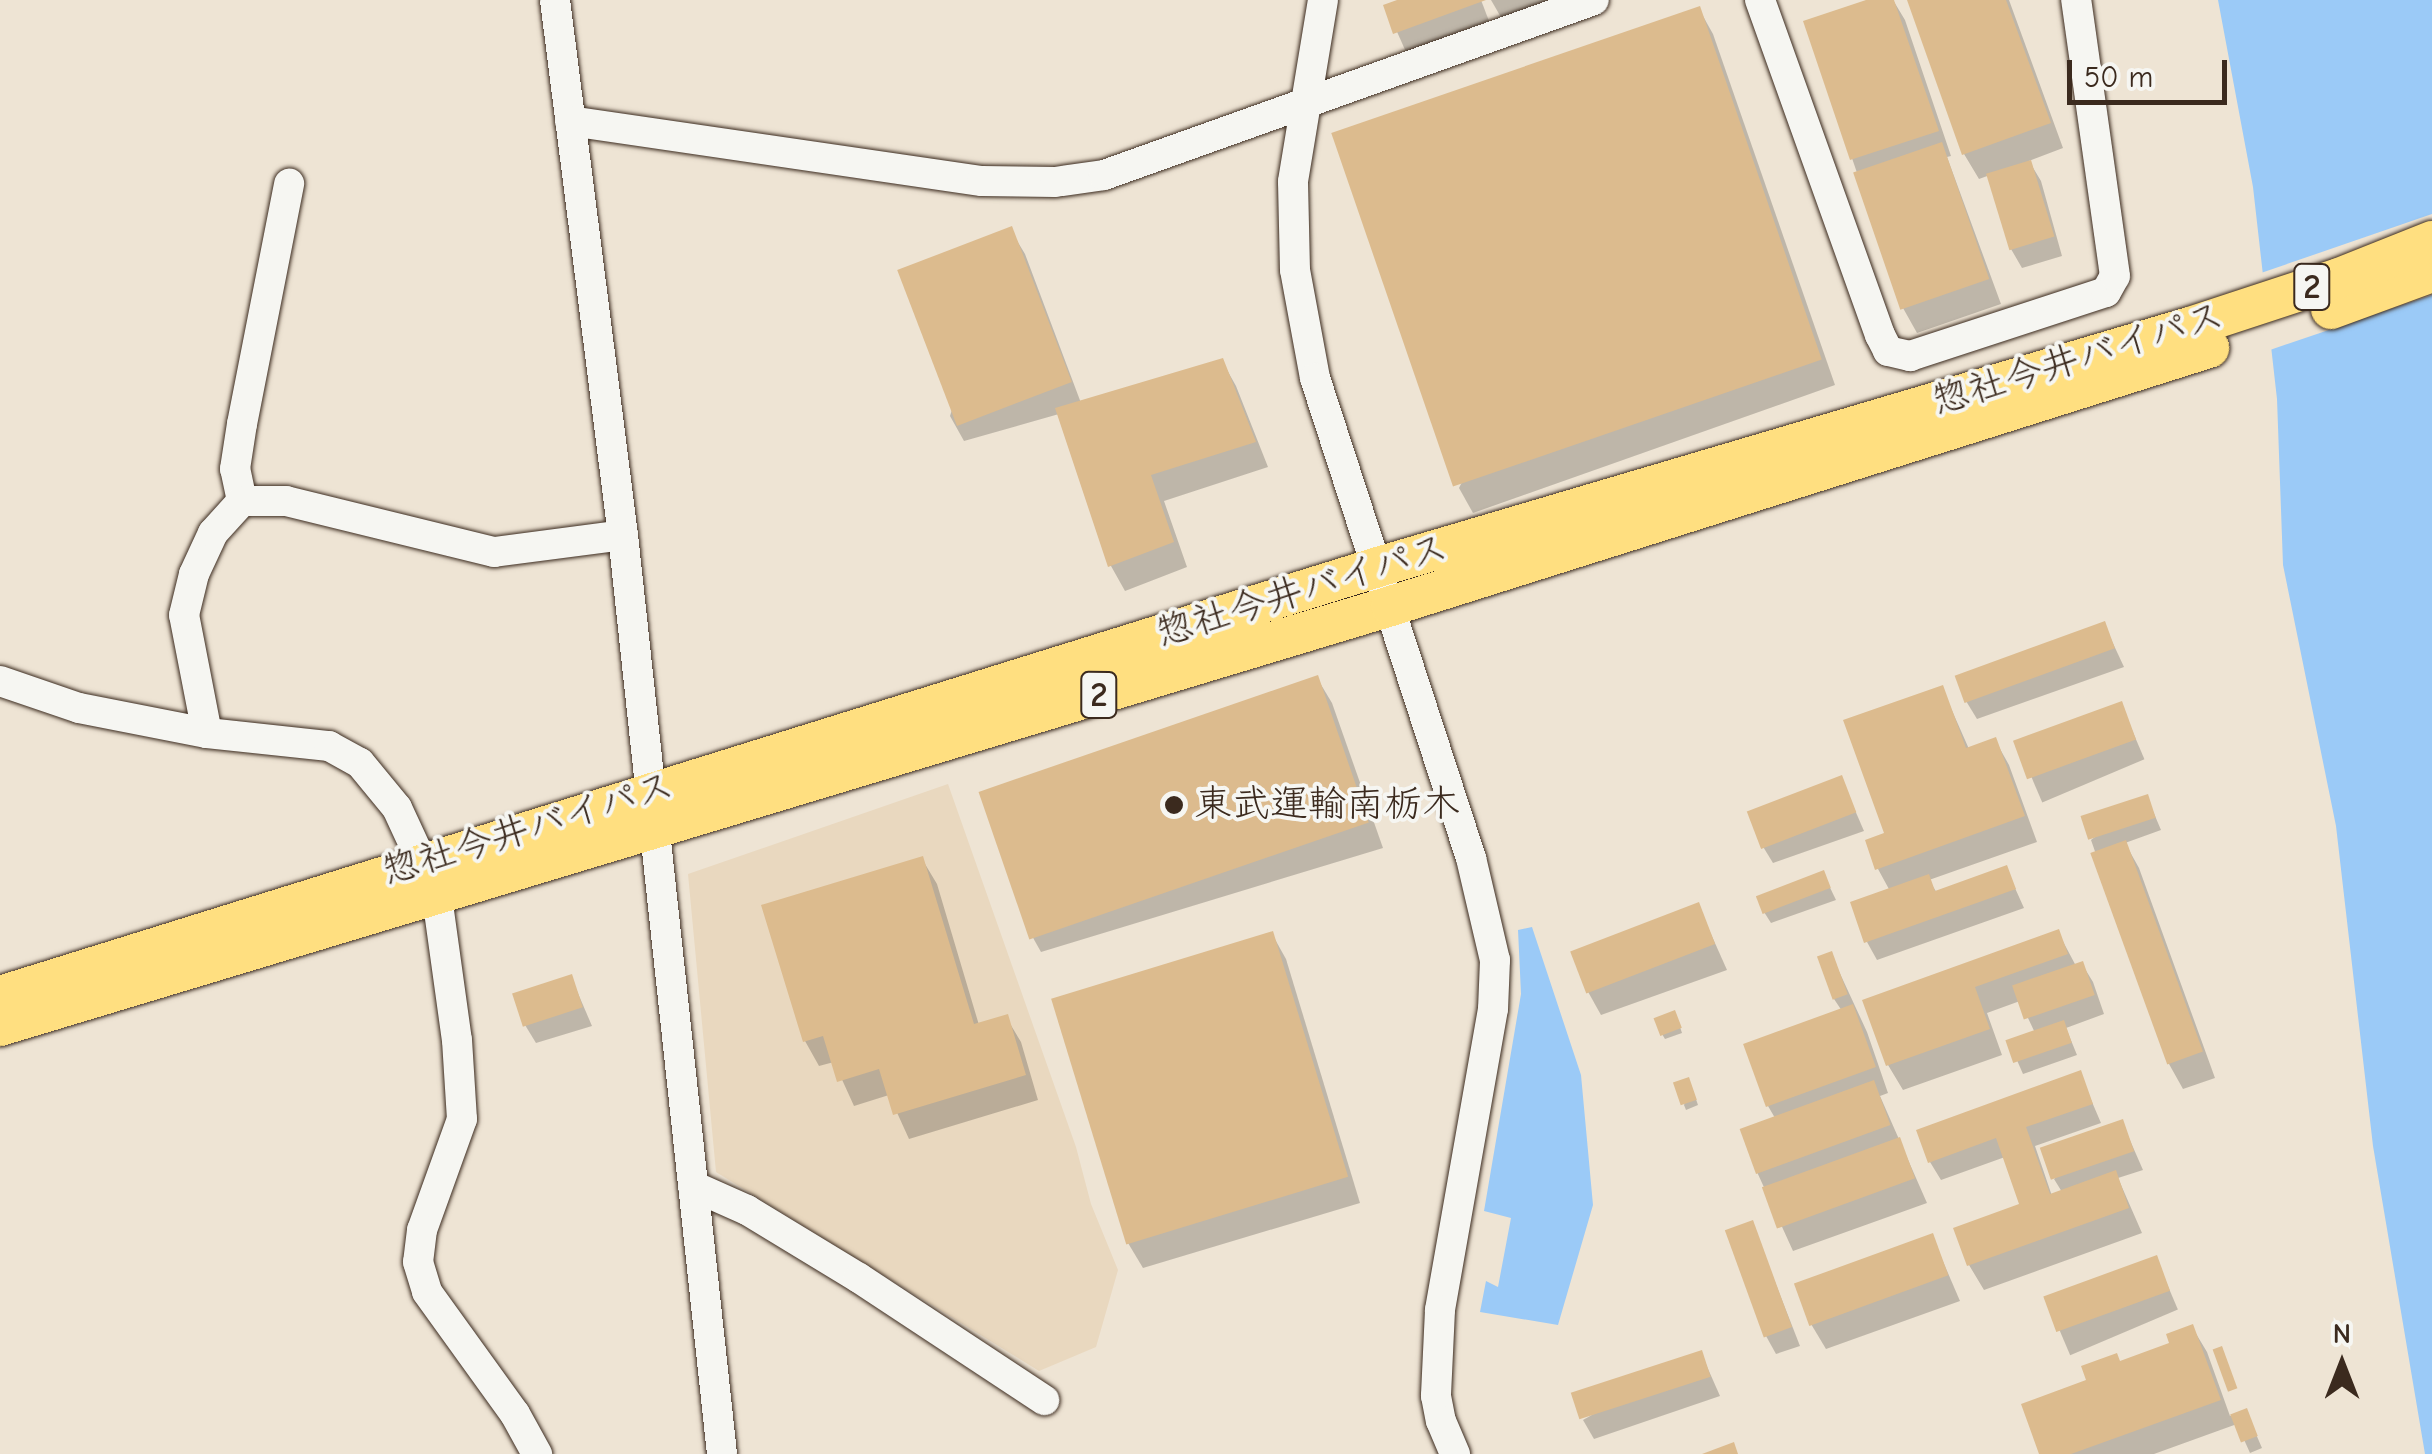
<!DOCTYPE html>
<html>
<head>
<meta charset="utf-8">
<style>
  body { margin:0 }
  #map { position:relative; width:2432px; height:1454px; overflow:hidden; background:#eee4d4; font-family:"Comic Neue","Klee One",sans-serif }
  div>[style] { position:absolute }
  [style*='--x'] { left:calc(var(--x)*1px); top:calc(var(--y)*1px); width:calc(var(--w)*1px); rotate:calc(var(--a)*1deg) }
  .built>* { inset:0; background:#e9d8bf }
  .water>* { inset:0; background:#9bcaf7 }
  .pier>* { inset:0; background:#eee4d4 }
  .shadow>* { inset:0; background:#0003; transform-origin:0 0 }
  .building>* { inset:0; background:#dcbb8e; transform-origin:0 0 }
  .roads { filter:drop-shadow(0 0 2px #3b2a1e) drop-shadow(0 0 2px #3b2a1e) }
  .minor>* { height:30px; margin:-15px; padding:0 15px; transform-origin:15px; border-radius:15px; background:#f6f6f2 }
  .major>* { height:40px; margin:-20px; padding:0 20px; transform-origin:20px; border-radius:20px; background:#ffdf80 }
  .dots>* { width:28px; height:28px; translate:-50% -50%; box-sizing:border-box; border:5px solid #f6f6f2; border-radius:50% }
  span { translate:-50% -50%; white-space:nowrap; text-align:center; line-height:1.15; -webkit-text-stroke:8px #f6f6f2; paint-order:stroke }
  .shield-label span { padding:2px 8px; background:#f6f6f2; border:2px solid; border-radius:8px; -webkit-text-stroke-width:0 }
  .shield-label { font-size:35px; color:#3b2a1e; font-weight:700 }
  .street-label { font-size:38px; color:#3b2a1e }
  .poi-label { font-size:38px; color:#3b2a1e }
  .left { translate:0 -50%; text-align:left }
  .north { position:absolute; left:2292px; top:1314px; width:100px; height:100px; -webkit-text-stroke:8px #f6f6f2; paint-order:stroke; rotate:0deg; font-size:28px; font-weight:700; line-height:40px; text-align:center; color:#3b2a1e }
  .north::after { content:''; display:block; margin:auto; width:35px; height:45px; background:#3b2a1e; clip-path:polygon(50% 0,100% 100%,50% 72%,0 100%) }
  .scale { position:absolute; left:2067px; top:60px; width:160px; height:45px; box-sizing:border-box; border:5px solid #3b2a1e; border-top:0; padding-left:12px; font-size:30px; line-height:35px; white-space:nowrap; color:#3b2a1e; -webkit-text-stroke:8px #f6f6f2; paint-order:stroke }
</style>
</head>
<body>
<div id="map">
  <div class="built">
    <i style="clip-path:polygon(948px 784px,1076px 1147px,1091px 1204px,1118px 1270px,1096px 1347px,1039px 1371px,716px 1172px,688px 874px)"></i>
  </div>
  <div class="water">
    <i style="clip-path:polygon(2218px 0,2432px 0,2432px 1454px,2425px 1454px,2373px 1146px,2336px 826px,2283px 565px,2277px 399px,2253px 187px)"></i>
    <i style="clip-path:polygon(1532px 927px,1581px 1075px,1593px 1205px,1558px 1325px,1480px 1312px,1486px 1281px,1498px 1287px,1511px 1218px,1484px 1211px,1521px 994px,1518px 930px)"></i>
  </div>
  <div class="pier">
    <i style="clip-path:polygon(2432px 214px,2432px 295px,2267px 351px,2258px 274px)"></i>
  </div>
  <div class="shadow">
    <i style="clip-path:polygon(1404px 0,1481px 0,1489px 21px,1406px 52px,1386px 7px)"></i>
    <i style="clip-path:polygon(1491px 0,1559px 0,1502px 19px)"></i>
    <i style="clip-path:polygon(1874px 0,1893px 0,1905px 20px,1951px 156px,1947px 157px,2001px 304px,1917px 333px,1903px 308px,1806px 23px)"></i>
    <i style="clip-path:polygon(1910px 0,2009px 0,2063px 148px,2029px 161px,2041px 181px,2062px 256px,2022px 268px,2011px 249px,1990px 175px,1979px 179px,1964px 154px)"></i>
    <i style="clip-path:polygon(1699px 9px,1713px 34px,1835px 385px,1473px 513px,1459px 488px)"></i>
    <i style="clip-path:polygon(1010px 229px,1025px 254px,1081px 403px,1222px 361px,1236px 386px,1268px 467px,1164px 501px,1187px 567px,1125px 591px,1111px 566px,1059px 414px,964px 441px,950px 416px)"></i>
    <i style="clip-path:polygon(2104px 624px,2124px 667px,1977px 719px,1966px 701px)"></i>
    <i style="clip-path:polygon(1317px 678px,1332px 703px,1383px 848px,1041px 952px,1027px 927px)"></i>
    <i style="clip-path:polygon(1942px 688px,1969px 749px,1995px 740px,2009px 765px,2037px 842px,1929px 880px,1937px 893px,2006px 868px,2024px 908px,1877px 960px,1867px 942px,1890px 891px,1878px 869px)"></i>
    <i style="left:2121px;top:704px;width:60px;height:111px;rotate:67deg"></i>
    <i style="clip-path:polygon(1841px 778px,1864px 831px,1773px 863px,1762px 845px)"></i>
    <i style="clip-path:polygon(2147px 797px,2161px 830px,2125px 843px,2139px 868px,2215px 1078px,2183px 1089px,2169px 1064px,2091px 840px)"></i>
    <i style="clip-path:polygon(922px 859px,937px 884px,979px 1025px,1006px 1017px,1021px 1042px,1038px 1100px,909px 1139px,889px 1095px,854px 1106px,834px 1062px,819px 1066px,805px 1041px)"></i>
    <i style="clip-path:polygon(1823px 873px,1836px 900px,1771px 923px,1764px 912px)"></i>
    <i style="clip-path:polygon(1698px 905px,1727px 970px,1601px 1015px,1587px 990px)"></i>
    <i style="clip-path:polygon(2058px 932px,2076px 966px,2082px 964px,2093px 982px,2104px 1014px,2066px 1028px,2077px 1055px,2023px 1074px,2009px 1042px,2035px 1033px,2020px 1001px,1987px 1013px,2002px 1055px,1903px 1090px,1888px 1065px,1865px 1001px)"></i>
    <i style="clip-path:polygon(1272px 934px,1286px 959px,1360px 1203px,1143px 1268px,1128px 1243px)"></i>
    <i style="clip-path:polygon(1831px 954px,1867px 1032px,1888px 1093px,1880px 1096px,1927px 1203px,1793px 1251px,1757px 1172px,1775px 1118px,1768px 1106px,1842px 1011px,1834px 999px)"></i>
    <i style="clip-path:polygon(571px 977px,592px 1026px,536px 1043px,525px 1025px)"></i>
    <i style="clip-path:polygon(1677px 1018px,1682px 1033px,1665px 1039px,1662px 1034px)"></i>
    <i style="clip-path:polygon(2080px 1074px,2101px 1123px,2035px 1146px,2052px 1196px,2062px 1192px,2054px 1179px,2122px 1122px,2143px 1170px,2118px 1178px,2142px 1233px,1984px 1290px,1969px 1265px,2023px 1206px,2005px 1157px,1941px 1180px,1930px 1162px)"></i>
    <i style="clip-path:polygon(1691px 1085px,1698px 1105px,1686px 1110px,1684px 1105px)"></i>
    <i style="clip-path:polygon(1752px 1223px,1800px 1346px,1776px 1354px,1766px 1336px)"></i>
    <i style="clip-path:polygon(1932px 1236px,1960px 1301px,1826px 1349px,1811px 1324px)"></i>
    <i style="left:2156px;top:1258px;width:56px;height:117px;rotate:67deg"></i>
    <i style="clip-path:polygon(2192px 1327px,2207px 1352px,2230px 1416px,2246px 1411px,2262px 1448px,2250px 1453px,2237px 1424px,2154px 1454px,2042px 1454px,2089px 1382px,2173px 1344px)"></i>
    <i style="clip-path:polygon(1701px 1353px,1720px 1396px,1594px 1439px,1583px 1420px)"></i>
  </div>
  <div class="building">
    <i style="clip-path:polygon(1397px 0,1486px 0,1393px 34px,1383px 5px)"></i>
    <i style="clip-path:polygon(1866px 0,1894px 0,1939px 131px,1850px 160px,1803px 21px)"></i>
    <i style="clip-path:polygon(1907px 0,2006px 0,2051px 123px,1962px 155px)"></i>
    <i style="left:1700px;top:6px;width:374px;height:390px;rotate:71deg"></i>
    <i style="left:1942px;top:142px;width:145px;height:94px;rotate:71deg"></i>
    <i style="left:2031px;top:160px;width:80px;height:47px;rotate:73deg"></i>
    <i style="left:1012px;top:226px;width:167px;height:123px;rotate:69deg"></i>
    <i style="clip-path:polygon(1223px 358px,1256px 442px,1151px 475px,1174px 542px,1108px 567px,1055px 408px)"></i>
    <i style="left:2105px;top:621px;width:29px;height:160px;rotate:70deg"></i>
    <i style="left:1318px;top:675px;width:156px;height:359px;rotate:71deg"></i>
    <i style="clip-path:polygon(1943px 685px,1966px 748px,1996px 737px,2025px 816px,1875px 870px,1865px 840px,1884px 833px,1843px 720px)"></i>
    <i style="left:2122px;top:701px;width:41px;height:116px;rotate:70deg"></i>
    <i style="left:1842px;top:775px;width:40px;height:102px;rotate:69deg"></i>
    <i style="left:2148px;top:794px;width:25px;height:71px;rotate:72deg"></i>
    <i style="left:2126px;top:840px;width:225px;height:38px;rotate:70deg"></i>
    <i style="clip-path:polygon(923px 856px,974px 1024px,1008px 1014px,1026px 1075px,893px 1115px,879px 1069px,837px 1082px,823px 1036px,803px 1042px,761px 905px)"></i>
    <i style="clip-path:polygon(2007px 865px,2016px 889px,1864px 943px,1850px 902px,1929px 874px,1935px 891px)"></i>
    <i style="left:1824px;top:870px;width:19px;height:73px;rotate:69deg"></i>
    <i style="left:1699px;top:902px;width:45px;height:138px;rotate:69deg"></i>
    <i style="clip-path:polygon(2059px 929px,2068px 954px,1975px 987px,1990px 1029px,1886px 1066px,1862px 1000px)"></i>
    <i style="left:1273px;top:931px;width:257px;height:232px;rotate:73deg"></i>
    <i style="left:1832px;top:951px;width:46px;height:16px;rotate:70deg"></i>
    <i style="left:2083px;top:961px;width:36px;height:75px;rotate:71deg"></i>
    <i style="left:572px;top:974px;width:35px;height:63px;rotate:72deg"></i>
    <i style="left:1853px;top:1004px;width:67px;height:117px;rotate:70deg"></i>
    <i style="left:1675px;top:1010px;width:19px;height:23px;rotate:69deg"></i>
    <i style="left:2064px;top:1020px;width:24px;height:62px;rotate:71deg"></i>
    <i style="clip-path:polygon(2081px 1070px,2093px 1104px,2026px 1127px,2050px 1194px,2116px 1170px,2129px 1208px,1967px 1266px,1953px 1228px,2019px 1204px,1996px 1138px,1928px 1163px,1916px 1130px)"></i>
    <i style="left:1689px;top:1077px;width:24px;height:17px;rotate:71deg"></i>
    <i style="left:1874px;top:1080px;width:48px;height:143px;rotate:70deg"></i>
    <i style="left:2123px;top:1119px;width:34px;height:88px;rotate:71deg"></i>
    <i style="left:1900px;top:1137px;width:44px;height:147px;rotate:70deg"></i>
    <i style="left:1753px;top:1220px;width:114px;height:30px;rotate:70deg"></i>
    <i style="left:1933px;top:1233px;width:45px;height:148px;rotate:70deg"></i>
    <i style="left:2157px;top:1255px;width:38px;height:121px;rotate:70deg"></i>
    <i style="clip-path:polygon(2193px 1324px,2221px 1400px,2071px 1454px,2039px 1454px,2021px 1404px,2086px 1380px,2081px 1366px,2117px 1353px,2120px 1361px,2169px 1343px,2166px 1334px)"></i>
    <i style="left:2222px;top:1346px;width:45px;height:10px;rotate:70deg"></i>
    <i style="left:1702px;top:1350px;width:28px;height:138px;rotate:72deg"></i>
    <i style="left:2247px;top:1408px;width:30px;height:18px;rotate:69deg"></i>
    <i style="clip-path:polygon(1734px 1442px,1738px 1454px,1702px 1454px)"></i>
  </div>
  <div class="roads">
    <div class="minor">
      <i style="--x:555;--y:0;--w:539;--a:82.76"></i>
      <i style="--x:623;--y:535;--w:924;--a:83.85"></i>
      <i style="--x:1323;--y:0;--w:184;--a:99.4"></i>
      <i style="--x:1293;--y:182;--w:88;--a:88.7"></i>
      <i style="--x:1295;--y:270;--w:110;--a:79.5"></i>
      <i style="--x:1315;--y:378;--w:505;--a:72"></i>
      <i style="--x:1471;--y:858;--w:105;--a:76.8"></i>
      <i style="--x:1495;--y:960;--w:49;--a:92.3"></i>
      <i style="--x:1493;--y:1009;--w:306;--a:100"></i>
      <i style="--x:1440;--y:1310;--w:86;--a:92.7"></i>
      <i style="--x:1436;--y:1396;--w:25;--a:79"></i>
      <i style="--x:1441;--y:1421;--w:36;--a:67"></i>
      <i style="--x:1760;--y:0;--w:356;--a:70.3"></i>
      <i style="--x:1880;--y:335;--w:18;--a:63"></i>
      <i style="--x:1888;--y:351;--w:23;--a:13"></i>
      <i style="--x:1910;--y:356;--w:206;--a:-18.1"></i>
      <i style="--x:2106;--y:292;--w:18;--a:-61"></i>
      <i style="--x:2115;--y:276;--w:279;--a:-98"></i>
      <i style="--x:570;--y:121;--w:416;--a:8.3"></i>
      <i style="--x:982;--y:181;--w:73;--a:0.8"></i>
      <i style="--x:1055;--y:182;--w:49;--a:-8.1"></i>
      <i style="--x:1104;--y:175;--w:520;--a:-19.65"></i>
      <i style="--x:242;--y:501;--w:33;--a:-102"></i>
      <i style="--x:235;--y:469;--w:46;--a:-81.2"></i>
      <i style="--x:242;--y:424;--w:245;--a:-78.9"></i>
      <i style="--x:0;--y:681;--w:83;--a:18.9"></i>
      <i style="--x:79;--y:708;--w:130;--a:11.1"></i>
      <i style="--x:207;--y:733;--w:123;--a:6.1"></i>
      <i style="--x:329;--y:746;--w:35;--a:29"></i>
      <i style="--x:360;--y:763;--w:58;--a:50.6"></i>
      <i style="--x:397;--y:808;--w:43;--a:65.2"></i>
      <i style="--x:207;--y:733;--w:120;--a:-101"></i>
      <i style="--x:184;--y:615;--w:42;--a:-76.3"></i>
      <i style="--x:194;--y:574;--w:45;--a:-65.1"></i>
      <i style="--x:213;--y:533;--w:43;--a:-47.8"></i>
      <i style="--x:242;--y:501;--w:44;--a:0"></i>
      <i style="--x:286;--y:501;--w:214;--a:13.8"></i>
      <i style="--x:494;--y:552;--w:130;--a:-7.5"></i>
      <i style="--x:439;--y:911;--w:130;--a:82.1"></i>
      <i style="--x:457;--y:1040;--w:79;--a:86.4"></i>
      <i style="--x:462;--y:1119;--w:118;--a:109.8"></i>
      <i style="--x:422;--y:1230;--w:32;--a:97"></i>
      <i style="--x:418;--y:1262;--w:31;--a:73"></i>
      <i style="--x:427;--y:1292;--w:150;--a:54.2"></i>
      <i style="--x:515;--y:1414;--w:46;--a:61.2"></i>
      <i style="--x:693;--y:1186;--w:59;--a:24"></i>
      <i style="--x:747;--y:1210;--w:131;--a:31.3"></i>
      <i style="--x:859;--y:1278;--w:222;--a:33.4"></i>
    </div>
    <div class="major">
      <i style="--x:2331;--y:309;--w:108;--a:-20.1"></i>
      <i style="--x:0;--y:996;--w:1443;--a:-17.29"></i>
      <i style="--x:1378;--y:567;--w:847;--a:-16.47"></i>
      <i style="--x:2190;--y:327;--w:157;--a:-18.2"></i>
      <i style="--x:2339;--y:278;--w:100;--a:-21.7"></i>
      <i style="--x:0;--y:1026;--w:1453;--a:-16.8"></i>
      <i style="--x:1391;--y:606;--w:858;--a:-17.51"></i>
    </div>
  </div>
  <div class="dots">
    <i style="left:1174px;top:805px;background:#3b2a1e"></i>
  </div>
  <div class="shield-label">
    <span style="left:2312px;top:287px">2</span>
    <span style="left:1099px;top:695px">2</span>
  </div>
  <div class="street-label">
    <span style="left:2078px;top:359px;rotate:-17deg">惣社今井バイパス</span>
    <span style="left:1302px;top:591px;rotate:-17deg">惣社今井バイパス</span>
    <span style="left:528px;top:829px;rotate:-17deg">惣社今井バイパス</span>
  </div>
  <div class="poi-label">
    <span class="left" style="left:1194px;top:805px">東武運輸南栃木</span>
  </div>
  <div class="north">N</div>
  <div class="scale">50 m</div>
</div>
</body>
</html>
